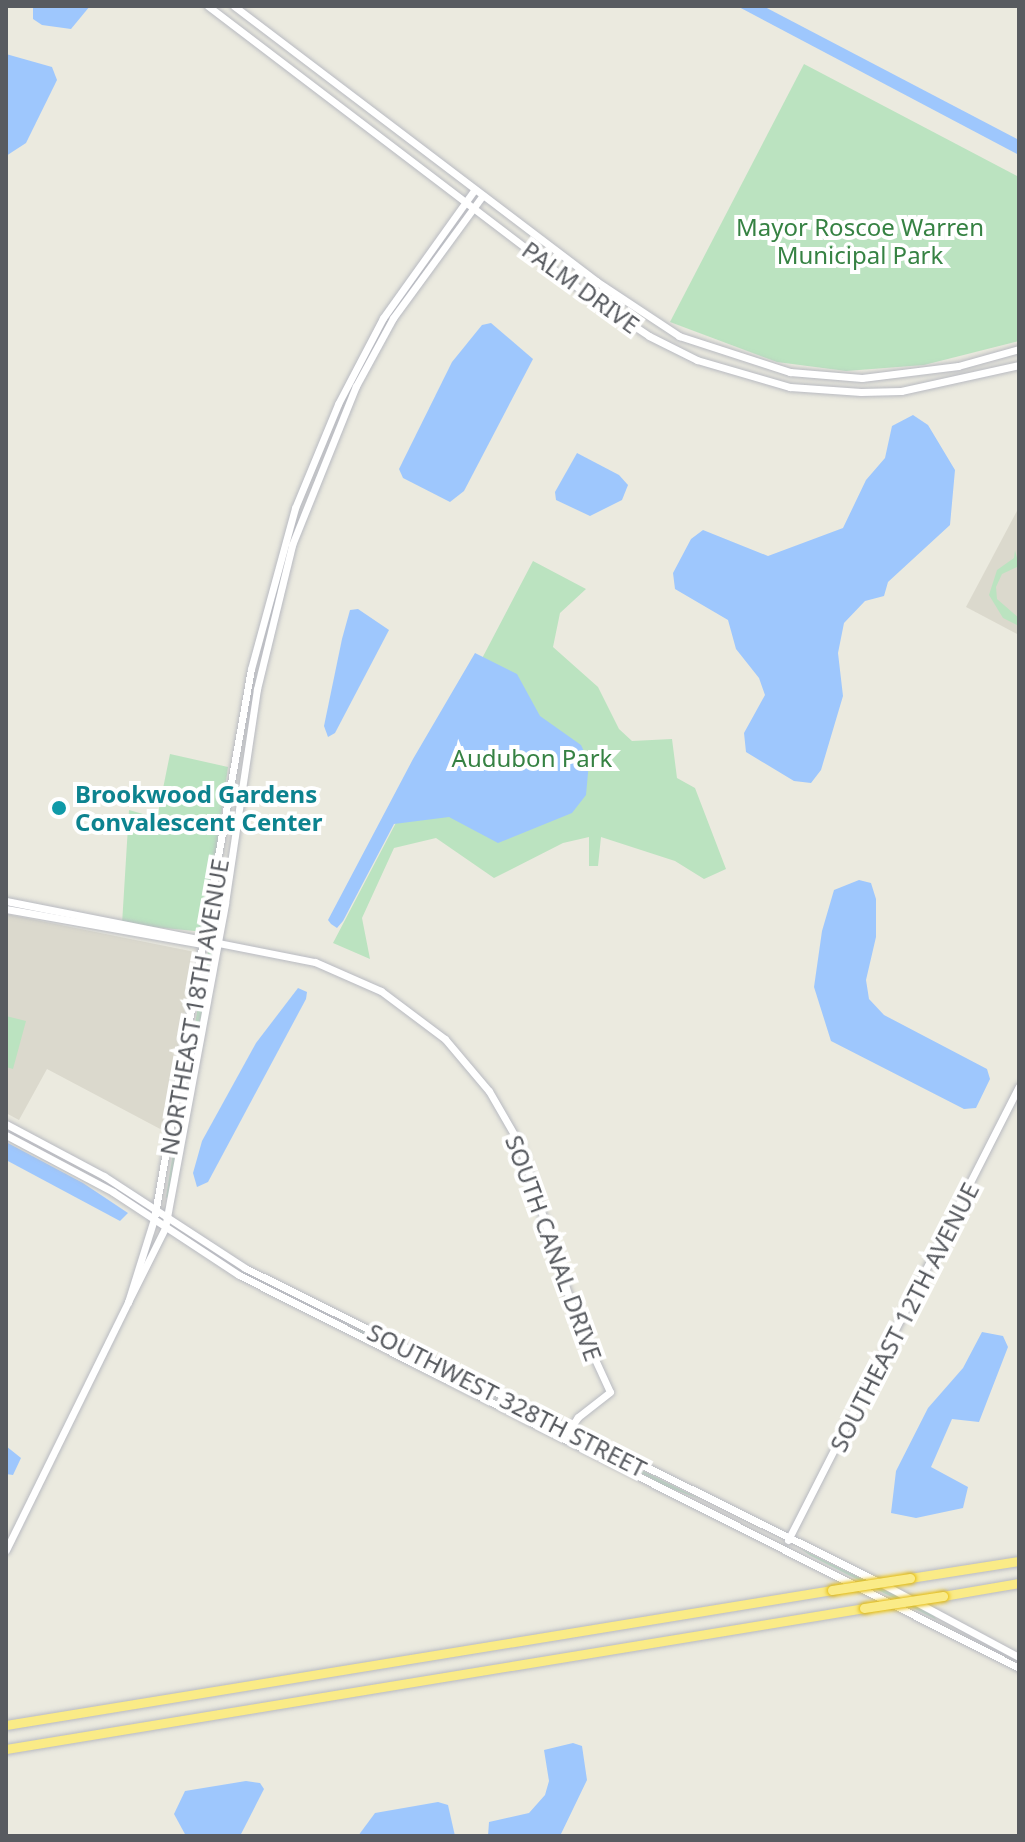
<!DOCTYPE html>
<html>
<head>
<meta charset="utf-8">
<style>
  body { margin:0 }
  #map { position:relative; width:1025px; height:1842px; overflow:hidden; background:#ebeadf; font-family:"Noto Sans",sans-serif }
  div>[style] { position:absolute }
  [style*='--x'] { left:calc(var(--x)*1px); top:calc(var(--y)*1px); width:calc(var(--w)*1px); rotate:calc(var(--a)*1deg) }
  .education>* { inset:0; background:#dbd9cd }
  .green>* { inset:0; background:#bbe3c0 }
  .water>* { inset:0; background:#9ec7fd }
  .roads { filter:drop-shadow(0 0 2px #b8bac1) drop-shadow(0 0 2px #b8bac1) }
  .secondary>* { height:7px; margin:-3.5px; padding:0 3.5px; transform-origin:3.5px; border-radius:3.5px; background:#fff }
  .highway>* { height:9px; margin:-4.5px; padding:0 4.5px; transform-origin:4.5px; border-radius:4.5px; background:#faeb87 }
  .bridges { filter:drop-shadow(0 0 2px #e5bb05) drop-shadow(0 0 2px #e5bb05) }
  .highway-bridge>* { height:9px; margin:-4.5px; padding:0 4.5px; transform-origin:4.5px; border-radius:4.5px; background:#faeb87 }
  .dots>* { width:22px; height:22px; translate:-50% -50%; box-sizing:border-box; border:4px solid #fff; border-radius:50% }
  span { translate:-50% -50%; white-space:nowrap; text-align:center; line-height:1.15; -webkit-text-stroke:8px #fff; paint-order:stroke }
  .park-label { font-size:24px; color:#368243 }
  .street-label { font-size:24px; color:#585b60 }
  .culture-label { font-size:24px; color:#0d838f; font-weight:700 }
  .left { translate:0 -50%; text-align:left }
  .frame { position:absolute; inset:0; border:8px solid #585b60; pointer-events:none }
</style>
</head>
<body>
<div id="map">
  <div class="education">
    <i style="clip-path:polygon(1019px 507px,1019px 635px,966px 607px)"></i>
    <i style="clip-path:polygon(6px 914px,195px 952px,164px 1131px,47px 1069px,19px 1120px,6px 1113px)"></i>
  </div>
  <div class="green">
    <i style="clip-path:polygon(804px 64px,1019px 177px,1019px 341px,924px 365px,846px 371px,777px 362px,670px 322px)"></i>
    <i style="clip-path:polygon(1015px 550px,1019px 566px,1002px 574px,996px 587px,997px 599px,1019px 618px,1019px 626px,1003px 618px,989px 595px,997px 570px,1014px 558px)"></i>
    <i style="clip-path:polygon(533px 561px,586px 589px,560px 613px,553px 647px,598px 687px,619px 729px,632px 741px,672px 739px,677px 778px,695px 788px,726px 869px,704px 879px,675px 861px,601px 837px,598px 866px,589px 866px,589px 837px,563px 843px,494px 878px,436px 838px,394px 848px,362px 918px,370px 959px,333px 943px)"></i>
    <i style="clip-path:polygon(170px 754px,228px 767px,205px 932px,122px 924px,129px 810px,157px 818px)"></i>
    <i style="clip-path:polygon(208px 952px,213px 953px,195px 1049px,192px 1040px)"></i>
    <i style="clip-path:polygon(6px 1016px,26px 1021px,13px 1069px,6px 1067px)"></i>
    <i style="clip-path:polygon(183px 1119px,168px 1197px,166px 1198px,178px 1121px)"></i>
    <i style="clip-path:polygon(354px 1330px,362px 1330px,445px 1375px,444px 1375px)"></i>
    <i style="clip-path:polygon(581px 1441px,582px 1441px,700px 1499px,667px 1487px)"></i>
    <i style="clip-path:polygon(801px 1549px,930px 1612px,937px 1620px,811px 1556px)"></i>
  </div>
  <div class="water">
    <i style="clip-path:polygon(33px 6px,90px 6px,71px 29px,42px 25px,33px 19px)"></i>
    <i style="clip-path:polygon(737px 6px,763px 6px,1019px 140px,1019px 155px)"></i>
    <i style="clip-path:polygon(6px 54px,52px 67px,57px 80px,26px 143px,6px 156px)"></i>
    <i style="clip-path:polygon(491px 323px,533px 359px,464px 491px,450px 502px,403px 478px,399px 469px,452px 362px,482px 325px)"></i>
    <i style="clip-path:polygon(913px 415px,928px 425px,955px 470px,950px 525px,888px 582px,884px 596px,865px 601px,844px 623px,838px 653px,843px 696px,821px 770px,811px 783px,794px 781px,746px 752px,744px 733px,765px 695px,759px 678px,736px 649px,728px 620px,675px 589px,673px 573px,691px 539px,703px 530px,768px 556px,843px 528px,866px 480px,885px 458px,892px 426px)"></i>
    <i style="clip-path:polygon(577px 453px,619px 475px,628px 485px,622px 500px,590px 516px,556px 500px,555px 492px)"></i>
    <i style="clip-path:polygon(358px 609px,389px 630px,335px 733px,328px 737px,324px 726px,342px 639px,350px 610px)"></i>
    <i style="clip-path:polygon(475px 653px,517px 674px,540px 716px,581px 745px,589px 762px,586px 795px,572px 813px,498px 843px,449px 817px,394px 824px,343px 921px,337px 928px,331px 924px,328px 920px,413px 759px)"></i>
    <i style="clip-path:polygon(859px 880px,871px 883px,876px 899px,876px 937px,866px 980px,869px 999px,884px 1015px,987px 1069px,990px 1079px,976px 1108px,964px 1109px,831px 1041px,814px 987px,822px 931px,834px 890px)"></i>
    <i style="clip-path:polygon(298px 988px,307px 992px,306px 999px,208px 1182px,197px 1187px,193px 1173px,202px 1141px,256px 1043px)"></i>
    <i style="clip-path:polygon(6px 1142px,83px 1183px,128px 1213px,120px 1221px,6px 1160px)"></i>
    <i style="clip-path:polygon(982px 1332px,1003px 1336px,1008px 1347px,979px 1422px,952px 1419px,931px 1467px,968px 1487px,963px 1508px,916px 1518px,891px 1513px,896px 1471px,928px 1408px,963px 1368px)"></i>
    <i style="clip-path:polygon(6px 1446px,21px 1458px,13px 1475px,6px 1474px)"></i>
    <i style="clip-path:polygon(573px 1743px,582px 1746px,587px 1780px,560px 1836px,488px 1836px,489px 1822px,529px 1813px,545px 1795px,549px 1781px,544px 1750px)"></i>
    <i style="clip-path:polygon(246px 1781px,260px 1783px,264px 1789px,240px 1836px,186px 1836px,174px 1814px,185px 1791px)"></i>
    <i style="clip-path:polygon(438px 1802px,448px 1805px,455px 1836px,358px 1836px,375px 1813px)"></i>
  </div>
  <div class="roads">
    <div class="secondary">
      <i style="--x:208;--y:6;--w:477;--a:37.3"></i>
      <i style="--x:588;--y:295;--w:73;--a:33.9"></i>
      <i style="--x:649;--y:336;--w:54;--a:26.6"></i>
      <i style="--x:697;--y:360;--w:97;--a:16.2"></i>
      <i style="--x:790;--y:387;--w:71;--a:4"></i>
      <i style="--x:861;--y:392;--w:40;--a:-1.4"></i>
      <i style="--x:901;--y:391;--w:121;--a:-12.4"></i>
      <i style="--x:234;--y:6;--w:455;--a:37.2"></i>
      <i style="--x:596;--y:281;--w:100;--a:33.5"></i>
      <i style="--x:679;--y:336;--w:117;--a:18"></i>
      <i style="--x:790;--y:372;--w:72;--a:4.8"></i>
      <i style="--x:862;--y:378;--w:97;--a:-7.1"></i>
      <i style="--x:958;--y:366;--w:63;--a:-15.6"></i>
      <i style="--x:6;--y:901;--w:315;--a:11.2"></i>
      <i style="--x:315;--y:962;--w:72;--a:23.7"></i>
      <i style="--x:381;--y:991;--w:80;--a:36.9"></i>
      <i style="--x:445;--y:1039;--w:68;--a:49.8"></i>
      <i style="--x:489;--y:1091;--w:60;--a:60"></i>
      <i style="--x:519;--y:1143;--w:184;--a:72"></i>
      <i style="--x:576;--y:1318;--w:81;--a:65.3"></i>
      <i style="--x:610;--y:1392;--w:41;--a:142"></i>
      <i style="--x:578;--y:1417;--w:19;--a:125"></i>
      <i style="--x:6;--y:909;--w:205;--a:10.1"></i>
      <i style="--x:6;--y:1124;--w:111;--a:28"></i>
      <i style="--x:104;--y:1176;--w:168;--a:33.1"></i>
      <i style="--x:245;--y:1268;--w:705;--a:26.35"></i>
      <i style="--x:877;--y:1581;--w:161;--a:28.2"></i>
      <i style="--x:6;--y:1135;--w:121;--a:28"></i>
      <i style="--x:113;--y:1192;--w:151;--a:33.4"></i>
      <i style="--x:239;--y:1275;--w:873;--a:26.74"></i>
      <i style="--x:128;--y:1302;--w:83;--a:-63.4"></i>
      <i style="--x:165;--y:1228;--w:330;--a:-79.5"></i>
      <i style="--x:225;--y:903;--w:216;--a:-81.5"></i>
      <i style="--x:257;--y:689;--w:148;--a:-76.3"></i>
      <i style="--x:292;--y:545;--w:171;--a:-68.1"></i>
      <i style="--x:356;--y:386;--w:77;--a:-61.4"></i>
      <i style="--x:393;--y:318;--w:152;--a:-53.8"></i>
      <i style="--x:788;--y:1540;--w:509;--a:-63.03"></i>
      <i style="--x:6;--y:1550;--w:276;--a:-63.8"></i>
      <i style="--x:128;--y:1302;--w:87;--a:-72.6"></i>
      <i style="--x:154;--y:1219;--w:558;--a:-80"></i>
      <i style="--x:251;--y:669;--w:167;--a:-74.7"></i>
      <i style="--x:295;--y:508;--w:113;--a:-67.5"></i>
      <i style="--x:338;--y:404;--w:97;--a:-62.4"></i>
      <i style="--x:383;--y:318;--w:158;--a:-54.5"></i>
    </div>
    <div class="highway">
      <i style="--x:910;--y:1578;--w:110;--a:-8.9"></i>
      <i style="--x:943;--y:1596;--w:77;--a:-9.7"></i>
      <i style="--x:6;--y:1725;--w:837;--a:-9.28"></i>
      <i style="--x:6;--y:1749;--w:870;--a:-9.33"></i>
    </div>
  </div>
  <div class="bridges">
    <div class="highway-bridge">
      <i style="--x:832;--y:1590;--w:79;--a:-8.7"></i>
      <i style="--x:864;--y:1608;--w:80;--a:-8.6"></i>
    </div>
  </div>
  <div class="dots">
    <i style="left:59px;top:808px;background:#0f9aa8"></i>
  </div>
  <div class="park-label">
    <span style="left:860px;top:241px">Mayor Roscoe Warren<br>Municipal Park</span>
    <span style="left:532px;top:758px">Audubon Park</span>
  </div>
  <div class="street-label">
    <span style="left:581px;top:287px;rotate:36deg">PALM DRIVE</span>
    <span style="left:194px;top:1007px;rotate:-80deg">NORTHEAST 18TH AVENUE</span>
    <span style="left:554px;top:1248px;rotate:70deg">SOUTH CANAL DRIVE</span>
    <span style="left:904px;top:1317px;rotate:-63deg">SOUTHEAST 12TH AVENUE</span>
    <span style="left:507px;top:1400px;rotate:27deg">SOUTHWEST 328TH STREET</span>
  </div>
  <div class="culture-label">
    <span class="left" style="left:75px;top:808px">Brookwood Gardens<br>Convalescent Center</span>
  </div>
  <div class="frame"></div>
</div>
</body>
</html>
